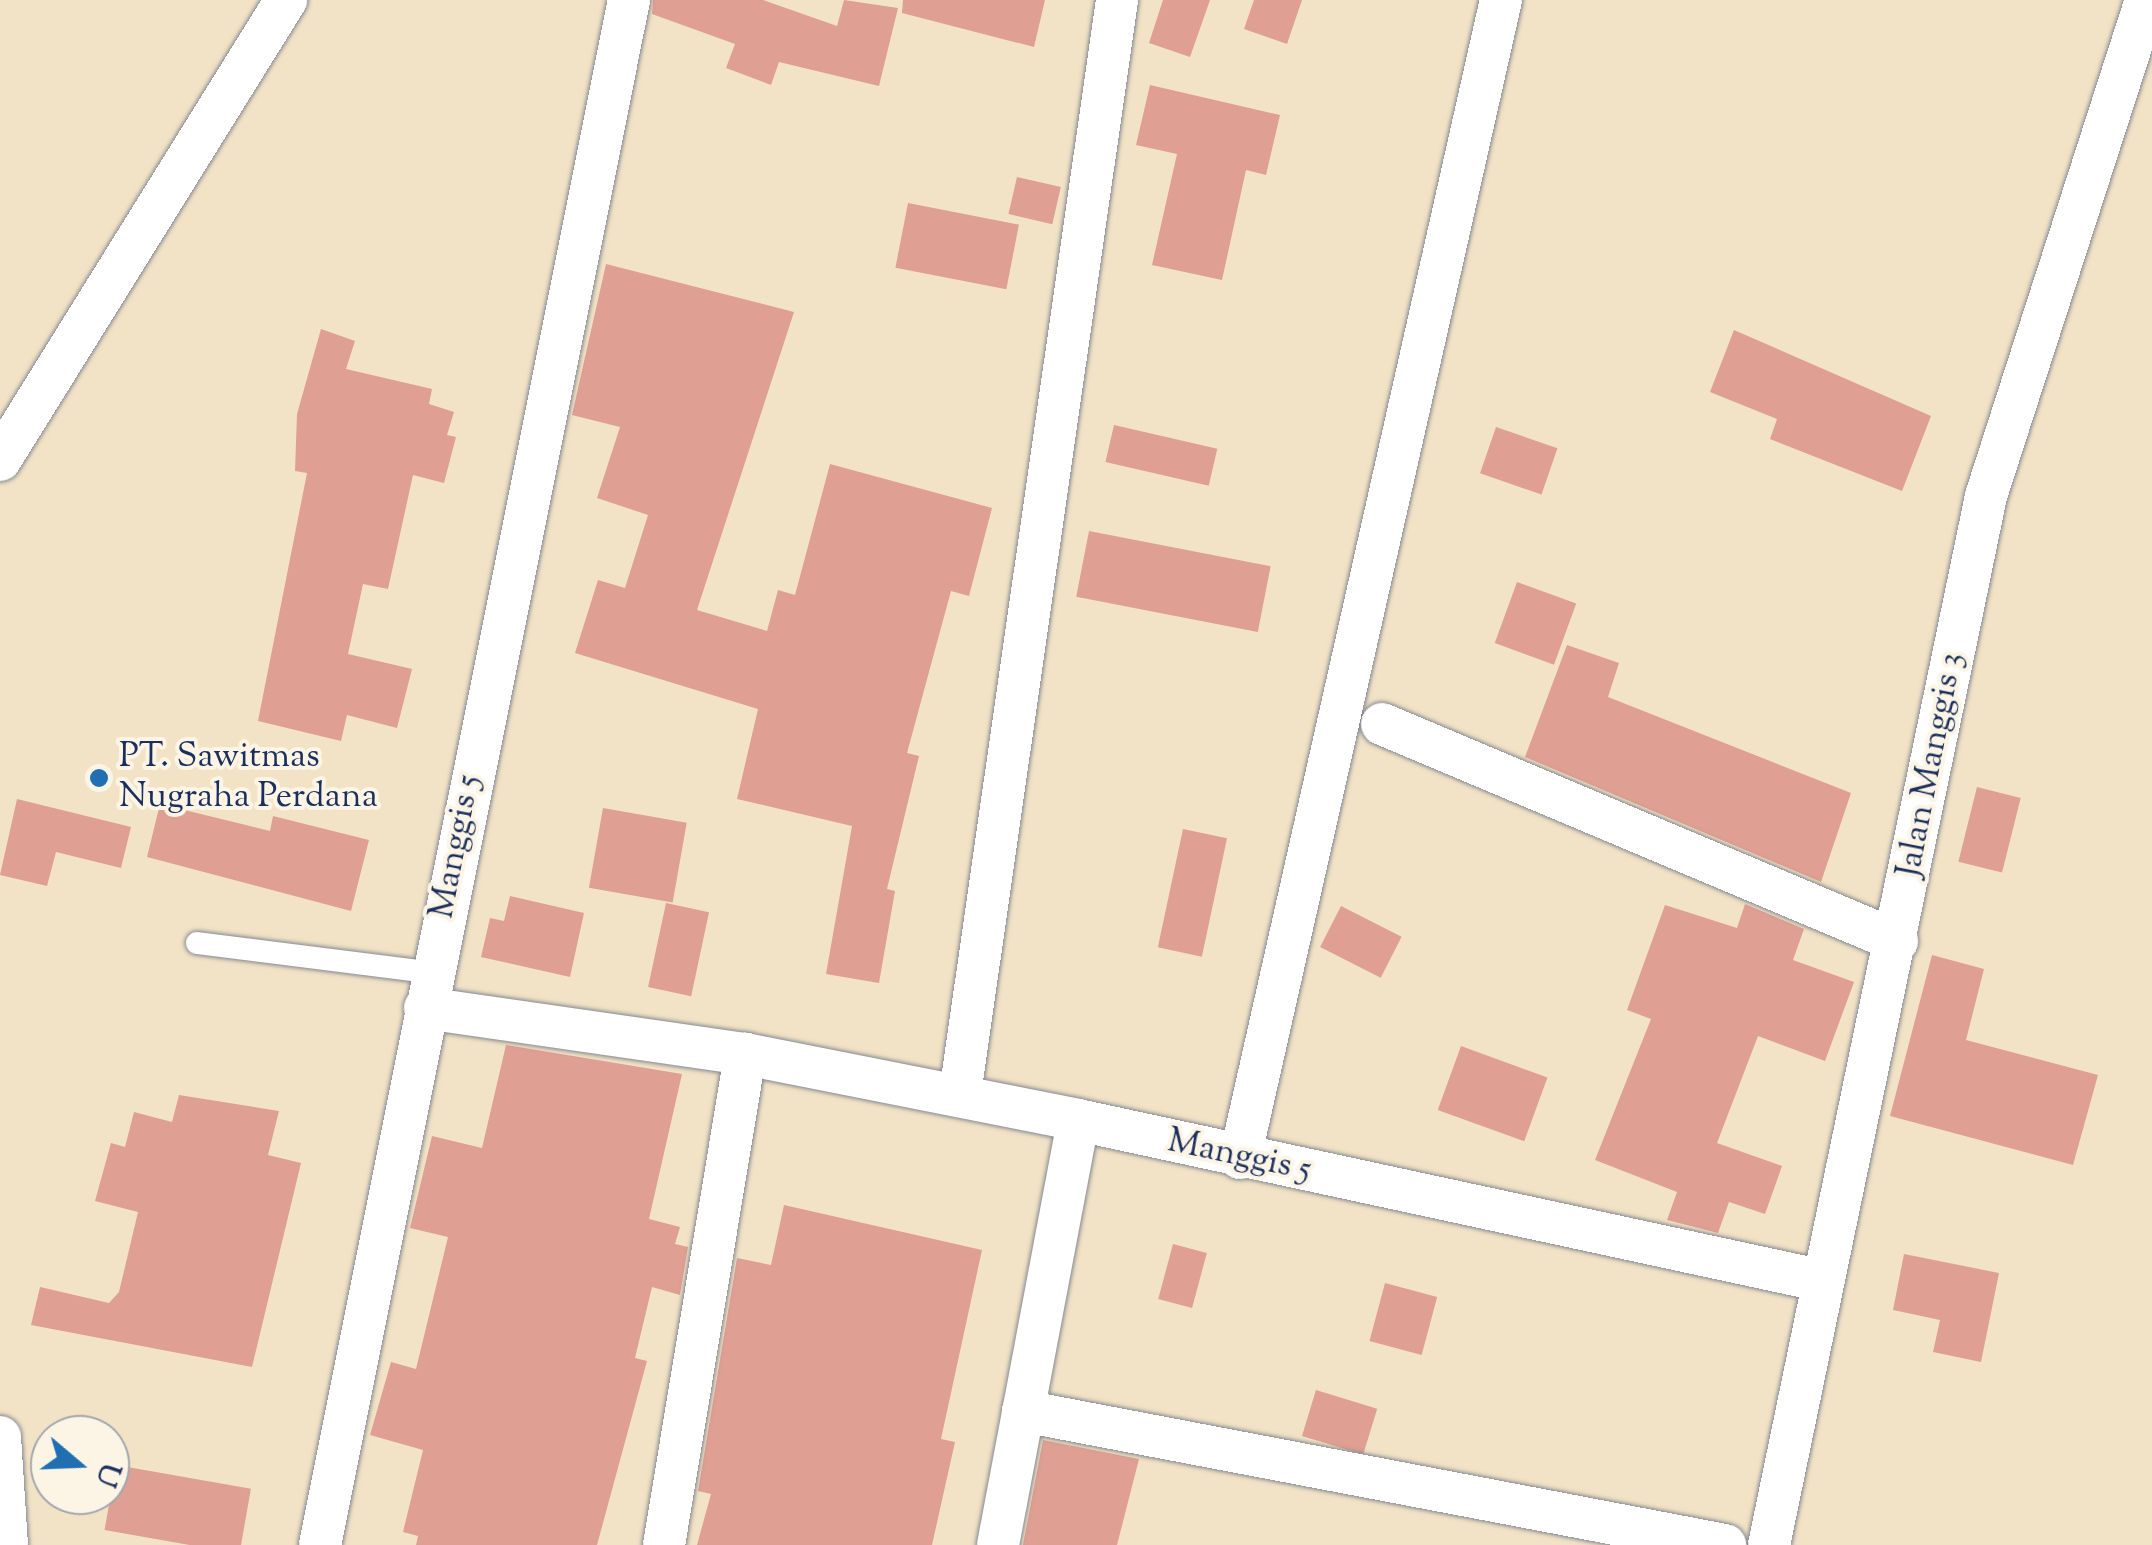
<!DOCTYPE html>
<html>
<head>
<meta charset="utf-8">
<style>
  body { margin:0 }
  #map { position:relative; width:2152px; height:1545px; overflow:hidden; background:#f2e3c6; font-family:"Sorts Mill Goudy",serif }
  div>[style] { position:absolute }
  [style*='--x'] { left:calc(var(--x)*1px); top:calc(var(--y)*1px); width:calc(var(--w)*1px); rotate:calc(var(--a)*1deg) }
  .building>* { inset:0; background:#df9f92; transform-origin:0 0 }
  .roads { filter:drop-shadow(0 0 2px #868992) drop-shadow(0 0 2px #868992) }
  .service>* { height:22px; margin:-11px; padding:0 11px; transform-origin:11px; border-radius:11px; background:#fff }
  .minor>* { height:42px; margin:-21px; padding:0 21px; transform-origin:21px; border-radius:21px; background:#fff }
  .dots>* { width:28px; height:28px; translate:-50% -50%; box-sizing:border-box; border:5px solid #fcf5e5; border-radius:50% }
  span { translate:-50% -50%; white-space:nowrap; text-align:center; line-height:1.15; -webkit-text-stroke:8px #fcf5e5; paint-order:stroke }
  .poi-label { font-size:35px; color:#1b2f5e }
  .left { translate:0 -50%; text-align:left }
  .street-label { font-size:35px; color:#1b2f5e }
  .north { position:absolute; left:30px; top:1415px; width:100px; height:100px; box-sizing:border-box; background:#fcf5e5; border:2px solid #a2a6af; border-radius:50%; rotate:109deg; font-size:28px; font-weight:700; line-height:40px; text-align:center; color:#1b2f5e }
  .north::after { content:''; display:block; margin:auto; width:35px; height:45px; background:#1f6fb2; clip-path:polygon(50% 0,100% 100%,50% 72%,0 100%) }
</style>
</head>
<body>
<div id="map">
  <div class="building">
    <i style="clip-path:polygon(653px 0,763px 0,837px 26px,844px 0,898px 8px,879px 86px,779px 62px,771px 85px,726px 68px,735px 44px,652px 14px)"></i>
    <i style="clip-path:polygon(903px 0,1045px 0,1034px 47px,902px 13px)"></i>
    <i style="clip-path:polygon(1163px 0,1210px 0,1190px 57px,1149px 43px)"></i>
    <i style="clip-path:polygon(1254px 0,1302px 0,1287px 44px,1244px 29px)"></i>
    <i style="clip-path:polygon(1150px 85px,1280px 115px,1266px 175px,1246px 170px,1222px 280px,1152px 265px,1177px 154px,1136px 145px)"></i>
    <i style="left:1017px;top:177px;width:45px;height:38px;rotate:13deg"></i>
    <i style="left:908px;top:203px;width:113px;height:66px;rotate:11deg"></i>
    <i style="clip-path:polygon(606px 264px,794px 312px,697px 610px,767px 631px,778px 590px,795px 595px,830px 464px,992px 508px,969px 596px,951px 591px,907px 753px,919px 756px,887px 889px,895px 891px,879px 983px,826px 974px,852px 826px,737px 799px,758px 709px,575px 653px,598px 580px,625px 588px,648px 515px,597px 498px,620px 427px,572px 415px)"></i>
    <i style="clip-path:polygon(321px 329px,355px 341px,346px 369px,432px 389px,429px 404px,454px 412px,447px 435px,456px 437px,444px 483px,413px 475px,388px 589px,363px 584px,348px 654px,412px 669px,397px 728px,347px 715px,341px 741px,258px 721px,307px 473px,295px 471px,297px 414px)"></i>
    <i style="clip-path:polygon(1734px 330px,1931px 416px,1902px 491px,1770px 439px,1777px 419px,1710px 392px)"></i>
    <i style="left:1114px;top:425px;width:106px;height:38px;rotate:13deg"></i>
    <i style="left:1496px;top:427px;width:65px;height:49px;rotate:19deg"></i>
    <i style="left:1089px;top:531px;width:185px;height:67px;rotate:11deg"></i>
    <i style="left:1517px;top:582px;width:63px;height:65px;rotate:20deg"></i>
    <i style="clip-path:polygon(1567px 645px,1619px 663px,1608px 697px,1851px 793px,1821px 882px,1525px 757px)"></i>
    <i style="left:1977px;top:787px;width:45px;height:77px;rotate:14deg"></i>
    <i style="clip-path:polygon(17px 799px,131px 827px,121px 868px,56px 852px,47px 886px,0 875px)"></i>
    <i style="clip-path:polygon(160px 804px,270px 831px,273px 816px,369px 840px,351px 911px,147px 857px)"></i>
    <i style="left:603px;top:808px;width:85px;height:81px;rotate:10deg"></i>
    <i style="left:1183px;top:829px;width:45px;height:121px;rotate:12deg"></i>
    <i style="clip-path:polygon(510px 896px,584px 913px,570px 977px,481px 957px,490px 918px,504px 921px)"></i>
    <i style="left:666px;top:903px;width:44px;height:86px;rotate:12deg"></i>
    <i style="clip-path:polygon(1745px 904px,1804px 929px,1793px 960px,1854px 982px,1825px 1061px,1758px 1036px,1717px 1143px,1782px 1166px,1765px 1214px,1729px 1202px,1718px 1233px,1667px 1220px,1677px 1192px,1595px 1160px,1651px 1019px,1627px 1010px,1665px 905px,1737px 928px)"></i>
    <i style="left:1341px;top:906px;width:68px;height:46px;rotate:27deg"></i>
    <i style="clip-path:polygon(1932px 955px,1984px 969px,1966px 1040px,2098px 1075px,2073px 1165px,1890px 1116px)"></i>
    <i style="clip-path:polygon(506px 1045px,682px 1074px,649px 1219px,680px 1227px,675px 1244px,688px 1247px,680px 1295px,652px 1287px,635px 1358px,647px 1361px,597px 1545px,416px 1545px,418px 1536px,403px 1532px,423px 1450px,370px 1435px,391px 1362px,416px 1369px,448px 1237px,410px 1228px,432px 1136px,482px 1148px)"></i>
    <i style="left:1461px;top:1046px;width:92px;height:68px;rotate:20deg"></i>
    <i style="clip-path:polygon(179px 1095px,279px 1111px,268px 1155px,301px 1163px,252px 1367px,31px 1325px,40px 1287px,109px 1303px,119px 1292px,138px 1212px,95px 1201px,111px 1143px,125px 1147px,134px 1112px,172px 1122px)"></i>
    <i style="clip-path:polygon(784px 1205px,982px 1250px,941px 1439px,955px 1442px,932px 1545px,697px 1545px,711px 1494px,698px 1491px,737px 1258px,771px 1265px)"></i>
    <i style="left:1173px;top:1244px;width:35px;height:57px;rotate:15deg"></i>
    <i style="clip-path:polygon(1904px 1254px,1999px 1273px,1981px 1362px,1933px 1352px,1940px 1320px,1893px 1310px)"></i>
    <i style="left:1385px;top:1283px;width:54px;height:60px;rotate:15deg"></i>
    <i style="left:1316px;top:1390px;width:64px;height:48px;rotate:17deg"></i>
    <i style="clip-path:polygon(1043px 1440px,1139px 1459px,1117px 1545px,1023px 1545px)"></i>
    <i style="left:116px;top:1465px;width:137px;height:66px;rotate:10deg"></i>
  </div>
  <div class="roads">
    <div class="service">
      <i style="--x:197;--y:943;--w:238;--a:7.2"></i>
    </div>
    <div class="minor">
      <i style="--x:0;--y:460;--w:542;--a:-58.13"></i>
      <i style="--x:1382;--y:724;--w:559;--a:22.85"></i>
      <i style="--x:425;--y:1008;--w:323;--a:8.2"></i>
      <i style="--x:745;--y:1054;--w:339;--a:11.2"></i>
      <i style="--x:960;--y:1094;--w:1105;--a:-81.83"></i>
      <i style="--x:1240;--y:1158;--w:1187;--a:-77.3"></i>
      <i style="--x:1023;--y:1411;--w:715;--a:10.81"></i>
      <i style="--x:0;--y:1437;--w:108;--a:86.3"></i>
      <i style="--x:320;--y:1545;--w:1576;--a:-78.69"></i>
      <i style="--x:664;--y:1545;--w:498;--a:-80.6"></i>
      <i style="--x:998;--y:1545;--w:432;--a:-79.3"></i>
      <i style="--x:1078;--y:1120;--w:762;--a:12.19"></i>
      <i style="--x:1769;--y:1545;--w:1071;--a:-78.31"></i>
      <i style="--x:1986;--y:496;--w:521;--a:-72.12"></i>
    </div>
  </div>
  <div class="dots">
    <i style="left:99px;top:778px;background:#1f6fb2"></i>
  </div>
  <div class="poi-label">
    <span class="left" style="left:119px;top:778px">PT. Sawitmas<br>Nugraha Perdana</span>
  </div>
  <div class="street-label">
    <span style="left:1932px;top:765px;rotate:-79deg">Jalan Manggis 3</span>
    <span style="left:457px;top:847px;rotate:-79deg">Manggis 5</span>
    <span style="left:1239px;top:1157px;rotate:12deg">Manggis 5</span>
  </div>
  <div class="north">U</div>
</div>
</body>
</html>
